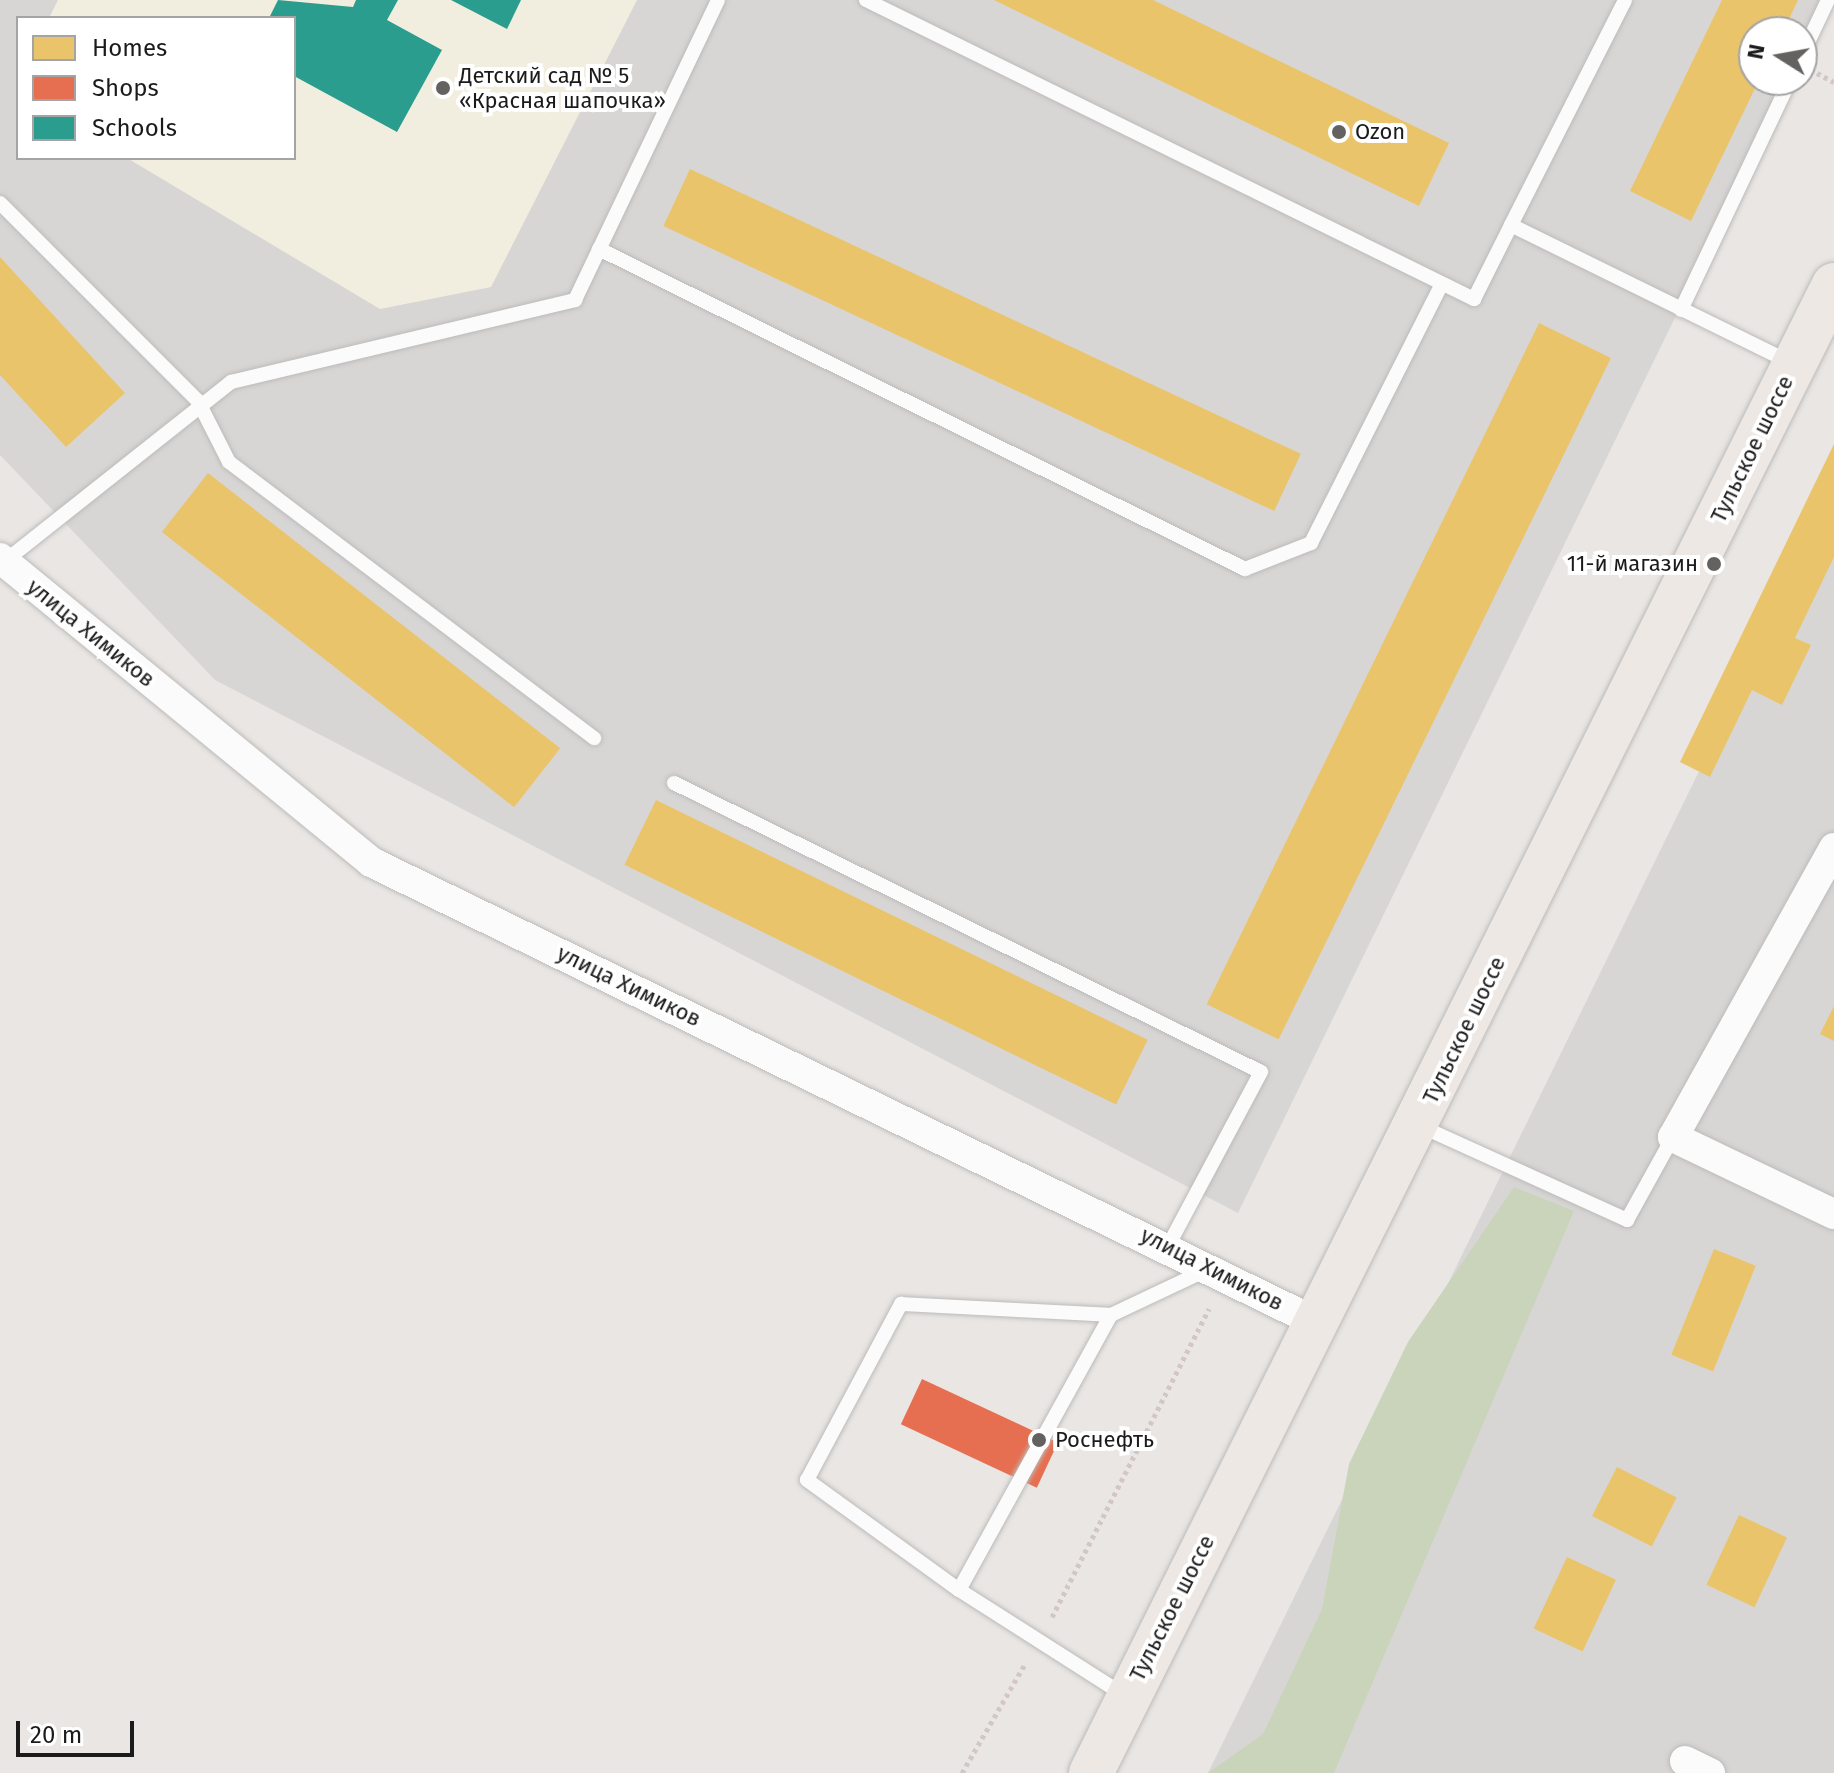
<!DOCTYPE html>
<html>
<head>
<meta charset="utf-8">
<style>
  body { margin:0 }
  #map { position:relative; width:1834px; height:1773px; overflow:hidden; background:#e9e6e3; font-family:"Fira Sans",sans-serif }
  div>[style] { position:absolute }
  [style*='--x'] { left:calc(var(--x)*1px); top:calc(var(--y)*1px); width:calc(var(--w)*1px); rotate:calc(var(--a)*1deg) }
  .residential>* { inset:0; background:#d8d6d5 }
  .education>* { inset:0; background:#f2eedf }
  .forest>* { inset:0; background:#cad4bb }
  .homes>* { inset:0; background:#e9c46a; transform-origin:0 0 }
  .shops>* { inset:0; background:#e76f51; transform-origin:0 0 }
  .schools>* { inset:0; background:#2a9d8f }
  .path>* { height:5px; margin-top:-2.5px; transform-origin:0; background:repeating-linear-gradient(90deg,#d3c6c7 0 4px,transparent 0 8px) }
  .roads { filter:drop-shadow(0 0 2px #bcbbba) drop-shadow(0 0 2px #bcbbba) }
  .lane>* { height:14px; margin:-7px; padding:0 7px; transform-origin:7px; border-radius:7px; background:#fcfbfb }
  .street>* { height:30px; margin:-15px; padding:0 15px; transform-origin:15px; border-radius:15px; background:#fcfbfb }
  .primary>* { height:44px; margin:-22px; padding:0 22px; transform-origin:22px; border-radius:22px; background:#eee8e4 }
  .dots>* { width:22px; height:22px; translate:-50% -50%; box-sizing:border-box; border:4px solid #fff; border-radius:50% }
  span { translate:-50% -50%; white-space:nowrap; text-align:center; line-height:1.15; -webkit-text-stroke:8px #fff; paint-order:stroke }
  .poi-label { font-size:22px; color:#1b1b1b }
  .left { translate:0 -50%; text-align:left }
  .right { translate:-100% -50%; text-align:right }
  .street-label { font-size:22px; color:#1b1b1b }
  .legend { position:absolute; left:16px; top:16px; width:280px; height:144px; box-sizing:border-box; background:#fff; border:2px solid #a4a4a4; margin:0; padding:10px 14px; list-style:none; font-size:24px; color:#1b1b1b }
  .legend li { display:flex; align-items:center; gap:16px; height:40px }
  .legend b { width:40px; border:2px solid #a4a4a4 }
  .north { position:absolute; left:1738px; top:16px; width:80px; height:80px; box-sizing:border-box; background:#fff; border:2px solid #a4a4a4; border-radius:50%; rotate:281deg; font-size:22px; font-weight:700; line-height:32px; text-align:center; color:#1b1b1b }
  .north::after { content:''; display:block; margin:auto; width:28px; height:36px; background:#636261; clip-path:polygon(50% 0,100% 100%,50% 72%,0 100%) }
  .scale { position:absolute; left:16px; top:1721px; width:118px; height:36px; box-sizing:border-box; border:4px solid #1b1b1b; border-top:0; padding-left:10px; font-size:24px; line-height:28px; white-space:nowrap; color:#1b1b1b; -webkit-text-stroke:6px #fff; paint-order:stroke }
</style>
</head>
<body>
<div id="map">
  <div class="residential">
    <i style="clip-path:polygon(evenodd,0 0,1830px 0,1802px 57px,1802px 32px,1754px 32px,1754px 80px,1791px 80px,1238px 1213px,215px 680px,0 455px,0 0,18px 18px,294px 18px,294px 158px,18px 158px,18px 18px)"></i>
    <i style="clip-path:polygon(1834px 496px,1834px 1773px,1208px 1773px)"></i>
  </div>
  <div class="education">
    <i style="clip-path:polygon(58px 0,637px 0,491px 287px,380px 309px,127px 158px,294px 158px,294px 18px,49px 18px)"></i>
  </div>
  <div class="forest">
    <i style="clip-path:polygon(1514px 1187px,1574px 1211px,1334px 1773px,1208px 1773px,1263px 1734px,1322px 1609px,1349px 1464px,1408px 1342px)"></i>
  </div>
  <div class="homes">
    <i style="clip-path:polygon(994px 0,1153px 0,1449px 143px,1419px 206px)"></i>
    <i style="clip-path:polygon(1722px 0,1798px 0,1783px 32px,1754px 32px,1759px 80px,1691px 221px,1630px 191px)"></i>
    <i style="left:690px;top:169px;width:674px;height:63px;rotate:25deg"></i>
    <i style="clip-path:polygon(0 257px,125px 393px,66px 447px,0 375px)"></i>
    <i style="left:1539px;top:323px;width:80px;height:758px;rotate:26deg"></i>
    <i style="clip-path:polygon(1834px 444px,1834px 557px,1795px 638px,1811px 645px,1782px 705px,1752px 690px,1710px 777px,1680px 762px)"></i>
    <i style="left:208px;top:473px;width:447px;height:75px;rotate:38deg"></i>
    <i style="left:656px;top:800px;width:547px;height:72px;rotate:26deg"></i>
    <i style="clip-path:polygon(1834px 1006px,1834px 1041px,1820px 1034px)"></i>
    <i style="left:1714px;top:1249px;width:45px;height:114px;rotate:22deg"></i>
    <i style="left:1617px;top:1467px;width:67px;height:55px;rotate:27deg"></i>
    <i style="left:1739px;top:1515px;width:53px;height:77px;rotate:25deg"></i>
    <i style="left:1567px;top:1557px;width:54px;height:79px;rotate:25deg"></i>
  </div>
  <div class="shops">
    <i style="left:922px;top:1379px;width:150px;height:50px;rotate:25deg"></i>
  </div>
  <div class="schools">
    <i style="clip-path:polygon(278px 0,353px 7px,356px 0,398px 0,387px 20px,442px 50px,397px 132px,294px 76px,294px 18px,269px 18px)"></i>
    <i style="clip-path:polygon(451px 0,521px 0,507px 29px)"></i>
  </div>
  <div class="path">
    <i style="--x:1817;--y:73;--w:19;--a:28"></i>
    <i style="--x:1052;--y:1617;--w:346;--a:-63"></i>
    <i style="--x:962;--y:1773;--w:126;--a:-60"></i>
  </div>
  <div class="roads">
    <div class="lane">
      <i style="--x:866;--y:0;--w:678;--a:26.19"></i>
      <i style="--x:1474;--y:299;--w:83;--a:-63.4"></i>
      <i style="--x:1511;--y:225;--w:311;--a:26.2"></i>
      <i style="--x:1802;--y:55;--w:61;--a:-64.7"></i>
      <i style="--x:0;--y:203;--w:280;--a:45"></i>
      <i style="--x:198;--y:401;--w:68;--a:63.1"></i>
      <i style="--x:229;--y:462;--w:458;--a:37.1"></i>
      <i style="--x:1511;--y:225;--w:252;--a:-63.1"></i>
      <i style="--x:599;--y:249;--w:721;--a:26.35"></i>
      <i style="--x:1245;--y:569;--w:71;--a:-21.5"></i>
      <i style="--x:1311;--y:543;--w:290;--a:-63.2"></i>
      <i style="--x:1681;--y:310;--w:255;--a:-64.6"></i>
      <i style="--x:4;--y:562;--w:290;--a:-38.4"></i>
      <i style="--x:231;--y:382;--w:354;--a:-13.4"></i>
      <i style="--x:575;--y:300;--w:332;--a:-64.5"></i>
      <i style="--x:674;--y:783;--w:654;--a:26.21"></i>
      <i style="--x:1261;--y:1072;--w:197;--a:118.1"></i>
      <i style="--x:1418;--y:1125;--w:230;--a:24.4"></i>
      <i style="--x:1627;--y:1220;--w:95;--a:-61"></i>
      <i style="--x:959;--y:1590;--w:188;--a:-144.1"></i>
      <i style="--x:807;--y:1480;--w:200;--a:-61.9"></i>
      <i style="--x:901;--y:1304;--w:210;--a:3"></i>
      <i style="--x:1124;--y:1695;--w:196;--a:-147.5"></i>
      <i style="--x:959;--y:1590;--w:314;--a:-61.1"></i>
      <i style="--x:1111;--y:1315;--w:105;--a:-25.3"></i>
    </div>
    <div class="street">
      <i style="--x:0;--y:558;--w:480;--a:39.3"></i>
      <i style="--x:371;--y:862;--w:1051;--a:25.96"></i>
      <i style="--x:1834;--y:848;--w:331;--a:119.1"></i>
      <i style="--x:1673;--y:1137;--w:178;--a:25.6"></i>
      <i style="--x:1685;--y:1761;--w:28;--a:26"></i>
    </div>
    <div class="primary">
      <i style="--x:1091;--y:1773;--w:1663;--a:-63.47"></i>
    </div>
  </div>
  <div class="dots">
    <i style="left:443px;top:88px;background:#636261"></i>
    <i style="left:1339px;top:132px;background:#636261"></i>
    <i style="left:1714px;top:564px;background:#636261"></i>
    <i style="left:1039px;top:1440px;background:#636261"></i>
  </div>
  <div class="poi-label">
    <span class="left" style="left:459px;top:88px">Детский сад № 5<br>«Красная шапочка»</span>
    <span class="left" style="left:1355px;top:132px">Ozon</span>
    <span class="right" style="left:1698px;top:564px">11-й магазин</span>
    <span class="left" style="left:1055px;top:1440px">Роснефть</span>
  </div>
  <div class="street-label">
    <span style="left:1752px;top:449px;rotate:-64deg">Тульское шоссе</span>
    <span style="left:91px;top:633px;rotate:39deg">улица Химиков</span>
    <span style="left:629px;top:986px;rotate:26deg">улица Химиков</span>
    <span style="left:1464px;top:1030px;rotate:-64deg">Тульское шоссе</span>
    <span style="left:1212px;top:1269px;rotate:27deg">улица Химиков</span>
    <span style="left:1172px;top:1608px;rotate:-63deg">Тульское шоссе</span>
  </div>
  <ul class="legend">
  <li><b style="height:22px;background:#e9c46a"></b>Homes</li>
  <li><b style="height:22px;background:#e76f51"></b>Shops</li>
  <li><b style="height:22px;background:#2a9d8f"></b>Schools</li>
  </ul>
  <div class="north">N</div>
  <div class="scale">20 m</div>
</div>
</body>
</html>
